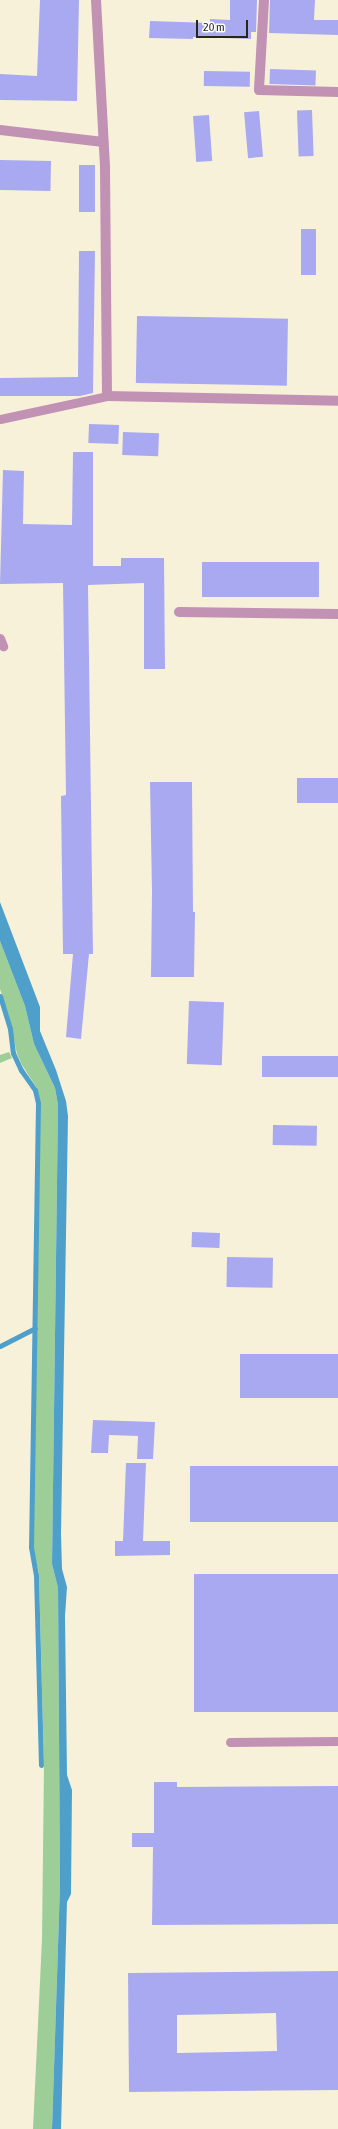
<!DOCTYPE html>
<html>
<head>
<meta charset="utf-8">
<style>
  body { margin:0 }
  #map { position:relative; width:338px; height:2129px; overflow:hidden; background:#f8f1da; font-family:"Asap Condensed",sans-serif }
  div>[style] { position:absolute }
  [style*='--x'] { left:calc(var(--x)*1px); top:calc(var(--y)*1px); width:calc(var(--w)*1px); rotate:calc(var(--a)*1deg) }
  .green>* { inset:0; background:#9dce97 }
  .water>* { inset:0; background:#4ea0cb }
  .stream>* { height:5px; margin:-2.5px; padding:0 2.5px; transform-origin:2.5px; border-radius:2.5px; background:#4ea0cb }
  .building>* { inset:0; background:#a8a9f0; transform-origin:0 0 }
  .lane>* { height:9px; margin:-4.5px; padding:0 4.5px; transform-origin:4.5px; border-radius:4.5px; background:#c192b4 }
  .street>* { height:10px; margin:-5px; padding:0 5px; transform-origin:5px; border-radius:5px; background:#c192b4 }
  span { translate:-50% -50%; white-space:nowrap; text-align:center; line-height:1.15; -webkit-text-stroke:3.5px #fff; paint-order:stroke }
  .scale { position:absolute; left:196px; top:20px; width:52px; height:18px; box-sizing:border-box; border:2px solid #27251c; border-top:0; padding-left:5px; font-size:12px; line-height:14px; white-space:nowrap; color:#27251c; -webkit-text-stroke:3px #fff; paint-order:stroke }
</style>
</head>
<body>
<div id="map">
  <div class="green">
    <i style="clip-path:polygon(0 941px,25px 1006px,34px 1044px,55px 1088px,58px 1105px,52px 1564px,58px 1588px,60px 1885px,52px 2129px,33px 2129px,42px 1939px,44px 1764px,39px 1574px,33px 1547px,40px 1102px,37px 1088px,22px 1065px,17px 1054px,9px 1017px,0 989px)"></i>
    <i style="clip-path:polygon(9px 1052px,12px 1058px,0 1063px,0 1055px)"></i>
  </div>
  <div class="water">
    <i style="clip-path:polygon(0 902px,40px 1007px,40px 1031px,56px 1070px,66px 1101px,68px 1116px,61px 1534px,62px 1569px,67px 1587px,65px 1616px,67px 1775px,72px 1790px,71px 1894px,67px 1902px,61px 2129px,52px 2129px,60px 1885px,58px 1588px,52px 1564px,58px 1105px,55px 1088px,34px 1044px,25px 1006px,0 941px)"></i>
  </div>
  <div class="stream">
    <i style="--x:0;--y:996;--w:34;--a:73"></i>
    <i style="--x:10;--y:1029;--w:24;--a:83"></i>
    <i style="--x:13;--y:1053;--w:19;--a:65"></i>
    <i style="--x:21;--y:1070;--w:24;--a:55"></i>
    <i style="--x:35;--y:1090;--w:13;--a:77"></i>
    <i style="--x:38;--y:1103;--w:444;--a:90.9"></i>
    <i style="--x:31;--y:1547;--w:28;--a:80"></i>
    <i style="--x:36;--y:1575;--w:190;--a:88.5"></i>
    <i style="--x:0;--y:1346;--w:39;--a:-27"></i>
  </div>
  <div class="building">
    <i style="clip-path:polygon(40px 0,79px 0,77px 101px,0 100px,0 74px,37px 76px)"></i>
    <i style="clip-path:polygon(230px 0,257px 0,256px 32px,251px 32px,251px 39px,193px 37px,193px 39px,149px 38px,150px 21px,210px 23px,210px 19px,230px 20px)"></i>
    <i style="clip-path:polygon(270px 0,315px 0,314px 20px,338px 20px,338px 35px,269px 33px)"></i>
    <i style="left:270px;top:69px;width:46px;height:15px;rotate:2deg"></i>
    <i style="left:204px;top:71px;width:46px;height:15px;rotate:1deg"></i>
    <i style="left:312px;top:110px;width:46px;height:15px;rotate:88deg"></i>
    <i style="left:259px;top:111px;width:46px;height:15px;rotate:85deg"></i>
    <i style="left:209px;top:115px;width:46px;height:16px;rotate:86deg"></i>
    <i style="left:0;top:160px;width:51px;height:30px;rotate:1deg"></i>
    <i style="left:79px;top:165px;width:16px;height:47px"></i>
    <i style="left:301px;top:229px;width:15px;height:46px"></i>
    <i style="clip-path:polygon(79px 251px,95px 251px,93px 393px,80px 396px,0 396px,0 378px,78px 377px)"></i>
    <i style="left:137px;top:316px;width:151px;height:67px;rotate:1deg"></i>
    <i style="left:89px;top:424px;width:30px;height:19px;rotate:2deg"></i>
    <i style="left:123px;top:432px;width:36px;height:23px;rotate:2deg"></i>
    <i style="clip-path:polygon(73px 452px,93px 452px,93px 566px,121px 566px,121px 558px,164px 558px,165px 669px,144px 669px,144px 583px,88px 585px,93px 954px,89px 954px,81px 1039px,66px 1037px,73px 954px,63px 954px,61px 796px,66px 795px,63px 583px,0 584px,3px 470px,24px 471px,23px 524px,72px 525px)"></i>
    <i style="left:202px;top:562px;width:117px;height:35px"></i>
    <i style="left:297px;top:778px;width:41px;height:25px"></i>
    <i style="clip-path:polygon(150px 782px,192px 782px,193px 912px,195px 912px,194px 977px,151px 977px,152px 892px)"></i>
    <i style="left:189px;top:1001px;width:35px;height:63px;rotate:2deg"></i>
    <i style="left:262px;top:1056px;width:76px;height:21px"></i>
    <i style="left:273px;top:1125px;width:44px;height:20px;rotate:1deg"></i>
    <i style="left:192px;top:1232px;width:28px;height:15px;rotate:2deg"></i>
    <i style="left:227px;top:1257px;width:46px;height:30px;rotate:1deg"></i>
    <i style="left:338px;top:1354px;width:44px;height:98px;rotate:90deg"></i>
    <i style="clip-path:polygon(93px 1420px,155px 1422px,153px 1459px,137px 1459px,138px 1436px,109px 1435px,108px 1453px,91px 1453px)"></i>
    <i style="clip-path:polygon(126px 1463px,146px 1463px,143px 1541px,170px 1541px,170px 1555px,115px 1556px,115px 1541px,123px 1541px)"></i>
    <i style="left:190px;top:1466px;width:148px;height:56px"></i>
    <i style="left:338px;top:1574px;width:138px;height:144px;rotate:90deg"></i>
    <i style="clip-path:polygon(154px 1782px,177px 1782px,177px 1787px,338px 1786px,338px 1924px,152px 1925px,153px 1847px,132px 1847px,132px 1833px,154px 1833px)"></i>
    <i style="clip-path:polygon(evenodd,338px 1971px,338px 2090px,129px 2092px,128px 1973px,338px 1971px,276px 2013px,277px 2051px,177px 2053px,177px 2015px,276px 2013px)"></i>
  </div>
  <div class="lane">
    <i style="--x:0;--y:419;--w:109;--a:-12.1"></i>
    <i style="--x:0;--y:638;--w:9;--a:69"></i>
    <i style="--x:230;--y:1742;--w:108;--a:-0.5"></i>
  </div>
  <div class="street">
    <i style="--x:96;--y:0;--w:168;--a:86.9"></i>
    <i style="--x:105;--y:168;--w:228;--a:89.5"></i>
    <i style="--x:107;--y:396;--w:231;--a:1.2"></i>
    <i style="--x:264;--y:0;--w:90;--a:93.2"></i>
    <i style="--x:259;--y:90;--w:79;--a:1.5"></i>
    <i style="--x:0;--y:130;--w:104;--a:6.6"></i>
    <i style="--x:179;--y:612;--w:159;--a:0.7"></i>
  </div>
  <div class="scale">20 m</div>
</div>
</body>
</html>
